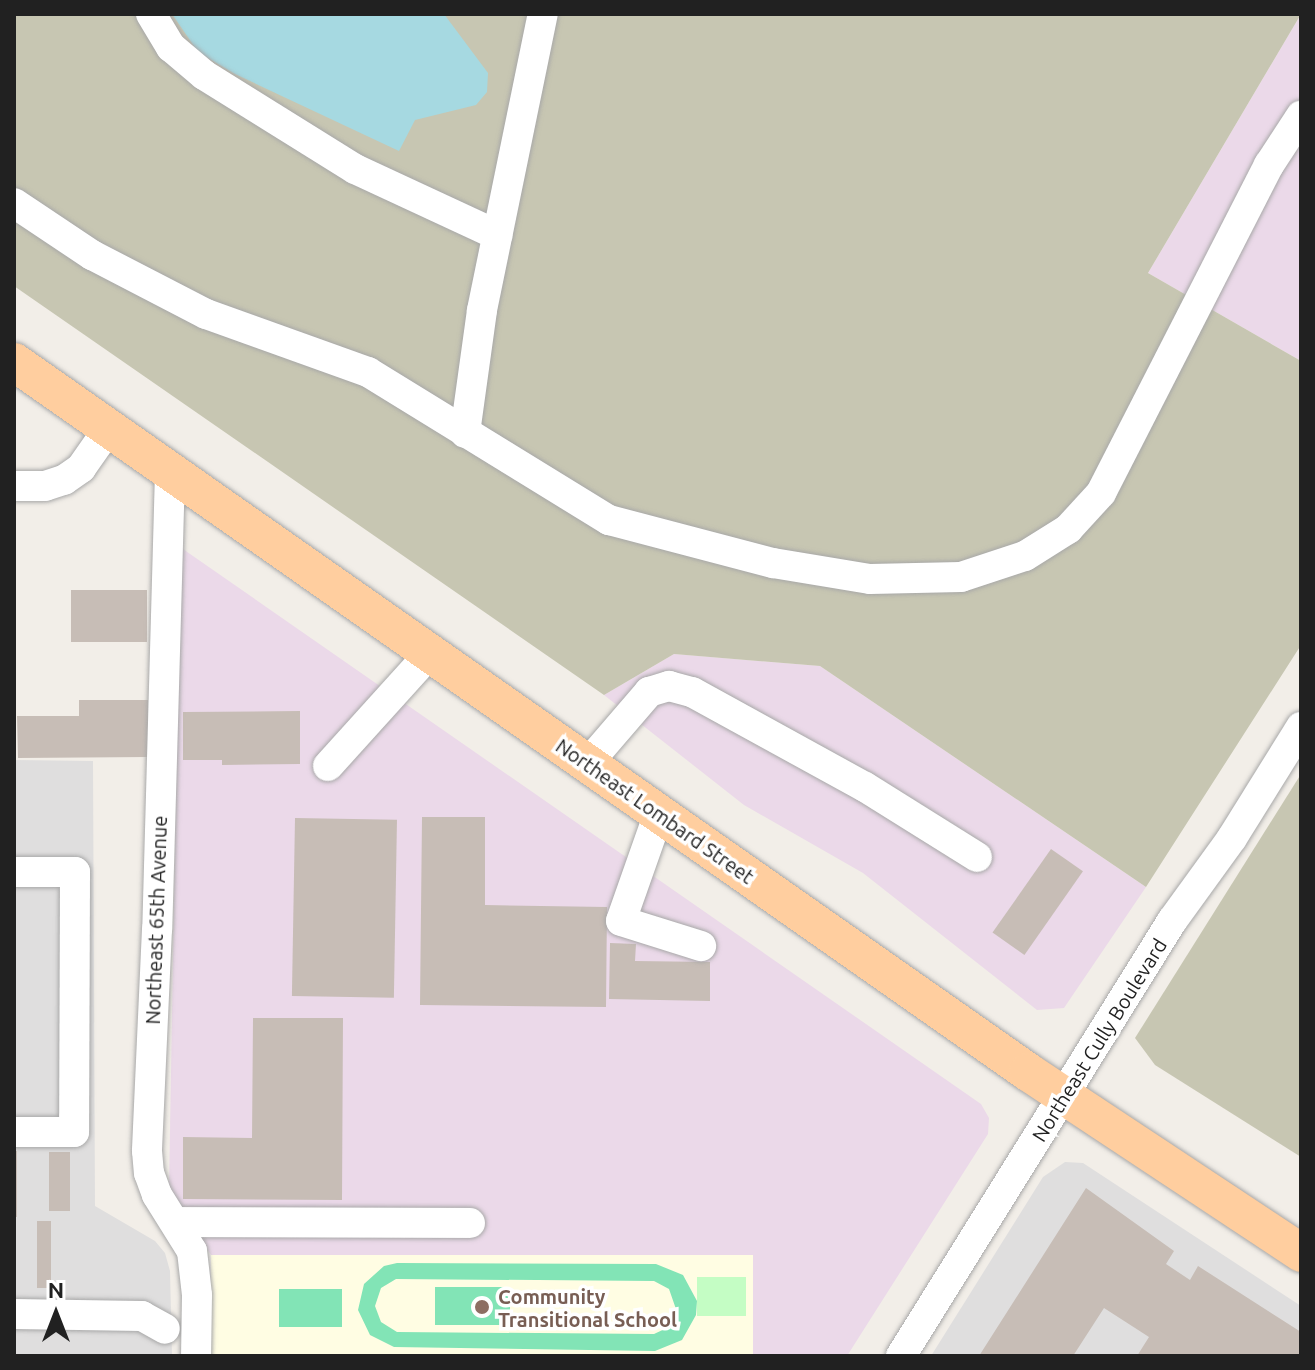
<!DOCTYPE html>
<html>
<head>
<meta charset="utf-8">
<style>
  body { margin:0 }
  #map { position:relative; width:1315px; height:1370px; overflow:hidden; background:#f2eee8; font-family:Ubuntu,sans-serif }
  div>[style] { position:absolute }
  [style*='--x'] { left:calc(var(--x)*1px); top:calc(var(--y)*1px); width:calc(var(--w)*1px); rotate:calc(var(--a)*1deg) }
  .residential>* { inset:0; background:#dfdede }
  .industrial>* { inset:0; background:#ebd9e9 }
  .education>* { inset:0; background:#fffde3; transform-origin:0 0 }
  .construction>* { inset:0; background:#c7c6b2 }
  .park>* { inset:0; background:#c4fdc4; transform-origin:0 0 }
  .pitch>* { inset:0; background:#82e4b6; transform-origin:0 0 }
  .water>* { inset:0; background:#a6d9e1 }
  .building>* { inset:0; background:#c7bdb6; transform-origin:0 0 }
  .roads { filter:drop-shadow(0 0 2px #a8a8a8) drop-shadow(0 0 2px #a8a8a8) }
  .minor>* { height:30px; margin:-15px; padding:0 15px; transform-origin:15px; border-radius:15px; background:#fff }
  .major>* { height:38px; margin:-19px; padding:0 19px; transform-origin:19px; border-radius:19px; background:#ffce9f }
  .dots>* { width:22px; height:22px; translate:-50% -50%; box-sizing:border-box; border:4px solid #fff; border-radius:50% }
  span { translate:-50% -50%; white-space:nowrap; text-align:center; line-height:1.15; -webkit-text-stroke:7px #fff; paint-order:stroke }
  .street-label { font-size:20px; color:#212121 }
  .education-label { font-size:20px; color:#785e54; font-weight:700 }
  .left { translate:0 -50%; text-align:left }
  .frame { position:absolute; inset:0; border:16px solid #212121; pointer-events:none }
  .north { position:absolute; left:16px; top:1274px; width:80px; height:80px; -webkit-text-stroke:6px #fff; paint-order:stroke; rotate:0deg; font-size:22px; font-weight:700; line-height:32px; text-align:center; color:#212121 }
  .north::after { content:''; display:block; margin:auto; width:28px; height:36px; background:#212121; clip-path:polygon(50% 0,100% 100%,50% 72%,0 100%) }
</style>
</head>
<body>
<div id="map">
  <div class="residential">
    <i style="clip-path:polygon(14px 760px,93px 761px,95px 1206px,155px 1241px,165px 1253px,170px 1271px,172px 1356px,14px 1356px)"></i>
    <i style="clip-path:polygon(1065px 1162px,1083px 1163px,1301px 1306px,1301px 1356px,931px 1356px,1043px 1177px)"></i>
  </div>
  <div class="industrial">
    <i style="clip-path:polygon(1301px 14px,1301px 361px,1148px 273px)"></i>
    <i style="clip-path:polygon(180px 547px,981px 1104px,989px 1118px,988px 1134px,847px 1356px,752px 1356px,752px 1259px,211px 1255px,169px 1190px)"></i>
    <i style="clip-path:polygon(674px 654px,820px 666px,1146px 887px,1064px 1008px,1037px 1010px,863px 873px,744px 805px,604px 695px)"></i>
  </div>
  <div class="education">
    <i style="left:211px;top:1255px;width:542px;height:101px"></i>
  </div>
  <div class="construction">
    <i style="clip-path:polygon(14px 14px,1301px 14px,1148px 273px,1301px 361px,1301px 645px,1146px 887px,820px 666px,674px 654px,604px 695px,14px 286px)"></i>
    <i style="clip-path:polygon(1301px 774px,1301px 1157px,1155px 1065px,1135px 1038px)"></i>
  </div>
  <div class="park">
    <i style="left:697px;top:1277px;width:49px;height:39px"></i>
  </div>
  <div class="pitch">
    <i style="clip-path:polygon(evenodd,397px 1263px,656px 1264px,683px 1275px,697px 1301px,696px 1315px,682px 1340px,655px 1351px,394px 1347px,370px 1335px,358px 1310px,364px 1284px,384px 1266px,397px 1263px,396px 1279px,654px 1281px,669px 1289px,677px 1312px,669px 1327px,654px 1334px,397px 1332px,381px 1322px,375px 1306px,381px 1288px,396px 1279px)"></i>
    <i style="left:435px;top:1287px;width:75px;height:38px"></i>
    <i style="left:279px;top:1289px;width:63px;height:38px"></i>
  </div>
  <div class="water">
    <i style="clip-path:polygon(172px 14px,444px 14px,488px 73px,487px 92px,476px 105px,415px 120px,399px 151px,235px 74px,198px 52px)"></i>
  </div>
  <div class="building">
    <i style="left:71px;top:590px;width:76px;height:52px"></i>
    <i style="clip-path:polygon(79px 700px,148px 700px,148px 757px,18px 758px,17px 716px,79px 716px)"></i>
    <i style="clip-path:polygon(300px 711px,300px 764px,222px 765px,222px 760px,183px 760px,183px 712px)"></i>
    <i style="clip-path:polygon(422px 817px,485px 817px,485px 905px,607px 907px,606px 1007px,420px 1005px)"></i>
    <i style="left:295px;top:818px;width:102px;height:178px;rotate:1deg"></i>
    <i style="left:1051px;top:849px;width:39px;height:102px;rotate:35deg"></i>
    <i style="clip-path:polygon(610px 943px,636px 944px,635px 961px,710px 962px,710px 1001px,609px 999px)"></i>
    <i style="clip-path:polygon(253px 1018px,343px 1018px,342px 1200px,183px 1199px,183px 1137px,252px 1138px)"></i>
    <i style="left:14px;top:1151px;width:3px;height:66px"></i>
    <i style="left:49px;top:1152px;width:21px;height:59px"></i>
    <i style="clip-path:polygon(1086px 1188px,1174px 1251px,1166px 1264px,1190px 1280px,1198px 1266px,1301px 1332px,1301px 1356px,1137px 1356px,1149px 1337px,1104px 1308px,1073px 1356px,979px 1356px)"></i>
    <i style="left:37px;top:1221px;width:14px;height:67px"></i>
  </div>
  <div class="roads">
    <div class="minor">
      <i style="--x:151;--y:14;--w:39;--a:59"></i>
      <i style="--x:171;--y:47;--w:43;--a:40.3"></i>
      <i style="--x:204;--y:75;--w:178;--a:31.9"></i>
      <i style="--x:355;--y:169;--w:157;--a:24.9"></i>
      <i style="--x:14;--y:203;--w:94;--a:33.7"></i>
      <i style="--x:92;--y:255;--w:128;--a:27.4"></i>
      <i style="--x:206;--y:314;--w:172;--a:19.7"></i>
      <i style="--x:368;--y:372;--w:283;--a:31.6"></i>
      <i style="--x:609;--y:520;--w:170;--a:14.7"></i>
      <i style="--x:773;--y:563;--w:98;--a:9.4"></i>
      <i style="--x:870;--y:579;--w:91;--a:-1.3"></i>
      <i style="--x:961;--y:577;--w:67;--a:-18.2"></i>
      <i style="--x:1025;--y:556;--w:51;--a:-32.1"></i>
      <i style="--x:1068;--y:529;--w:49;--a:-47.5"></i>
      <i style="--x:1101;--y:493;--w:369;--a:-62.9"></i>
      <i style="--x:1269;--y:165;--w:59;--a:-56.9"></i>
      <i style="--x:465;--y:433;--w:124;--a:-82.1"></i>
      <i style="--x:482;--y:310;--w:302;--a:-78.4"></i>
      <i style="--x:170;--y:472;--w:457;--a:91.6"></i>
      <i style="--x:157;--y:929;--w:222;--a:92.6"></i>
      <i style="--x:147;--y:1151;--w:22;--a:85"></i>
      <i style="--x:149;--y:1173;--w:23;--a:70"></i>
      <i style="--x:157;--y:1195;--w:66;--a:58"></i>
      <i style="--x:192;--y:1251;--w:44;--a:83.5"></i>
      <i style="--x:197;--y:1295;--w:61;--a:90.9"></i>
      <i style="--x:14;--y:486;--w:31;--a:0"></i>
      <i style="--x:45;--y:486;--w:20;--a:-18"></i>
      <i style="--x:64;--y:480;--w:21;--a:-35"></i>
      <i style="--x:81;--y:468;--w:49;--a:-55"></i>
      <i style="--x:588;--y:763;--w:94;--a:-49.3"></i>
      <i style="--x:649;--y:692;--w:21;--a:-17"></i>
      <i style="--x:669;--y:686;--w:24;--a:15"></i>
      <i style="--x:692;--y:692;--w:197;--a:28.8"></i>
      <i style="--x:865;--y:787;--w:132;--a:32"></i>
      <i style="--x:328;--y:766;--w:152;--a:-47.9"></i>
      <i style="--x:659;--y:813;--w:114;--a:109.4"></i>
      <i style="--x:621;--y:921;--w:84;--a:17.4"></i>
      <i style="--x:14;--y:872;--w:61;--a:0"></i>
      <i style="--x:75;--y:872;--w:260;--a:90.2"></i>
      <i style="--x:74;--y:1132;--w:60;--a:180"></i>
      <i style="--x:176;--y:1222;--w:294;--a:0.2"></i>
      <i style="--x:14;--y:1314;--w:128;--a:0.9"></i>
      <i style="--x:142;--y:1316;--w:26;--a:29"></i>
      <i style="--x:901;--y:1356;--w:513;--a:-58.08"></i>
      <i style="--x:1172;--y:921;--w:102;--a:-54.1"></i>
      <i style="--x:1232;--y:838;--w:131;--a:-58.1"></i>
    </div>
    <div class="major">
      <i style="--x:14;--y:362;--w:1238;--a:35"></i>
      <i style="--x:1028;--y:1072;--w:328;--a:33.5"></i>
    </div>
  </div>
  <div class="dots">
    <i style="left:482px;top:1307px;background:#8d6e63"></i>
  </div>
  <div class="street-label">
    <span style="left:655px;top:811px;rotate:35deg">Northeast Lombard Street</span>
    <span style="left:156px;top:920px;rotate:-88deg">Northeast 65th Avenue</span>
    <span style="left:1099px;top:1040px;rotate:-58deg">Northeast Cully Boulevard</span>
  </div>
  <div class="education-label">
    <span class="left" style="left:498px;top:1308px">Community<br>Transitional School</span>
  </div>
  <div class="frame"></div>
  <div class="north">N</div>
</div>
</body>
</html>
